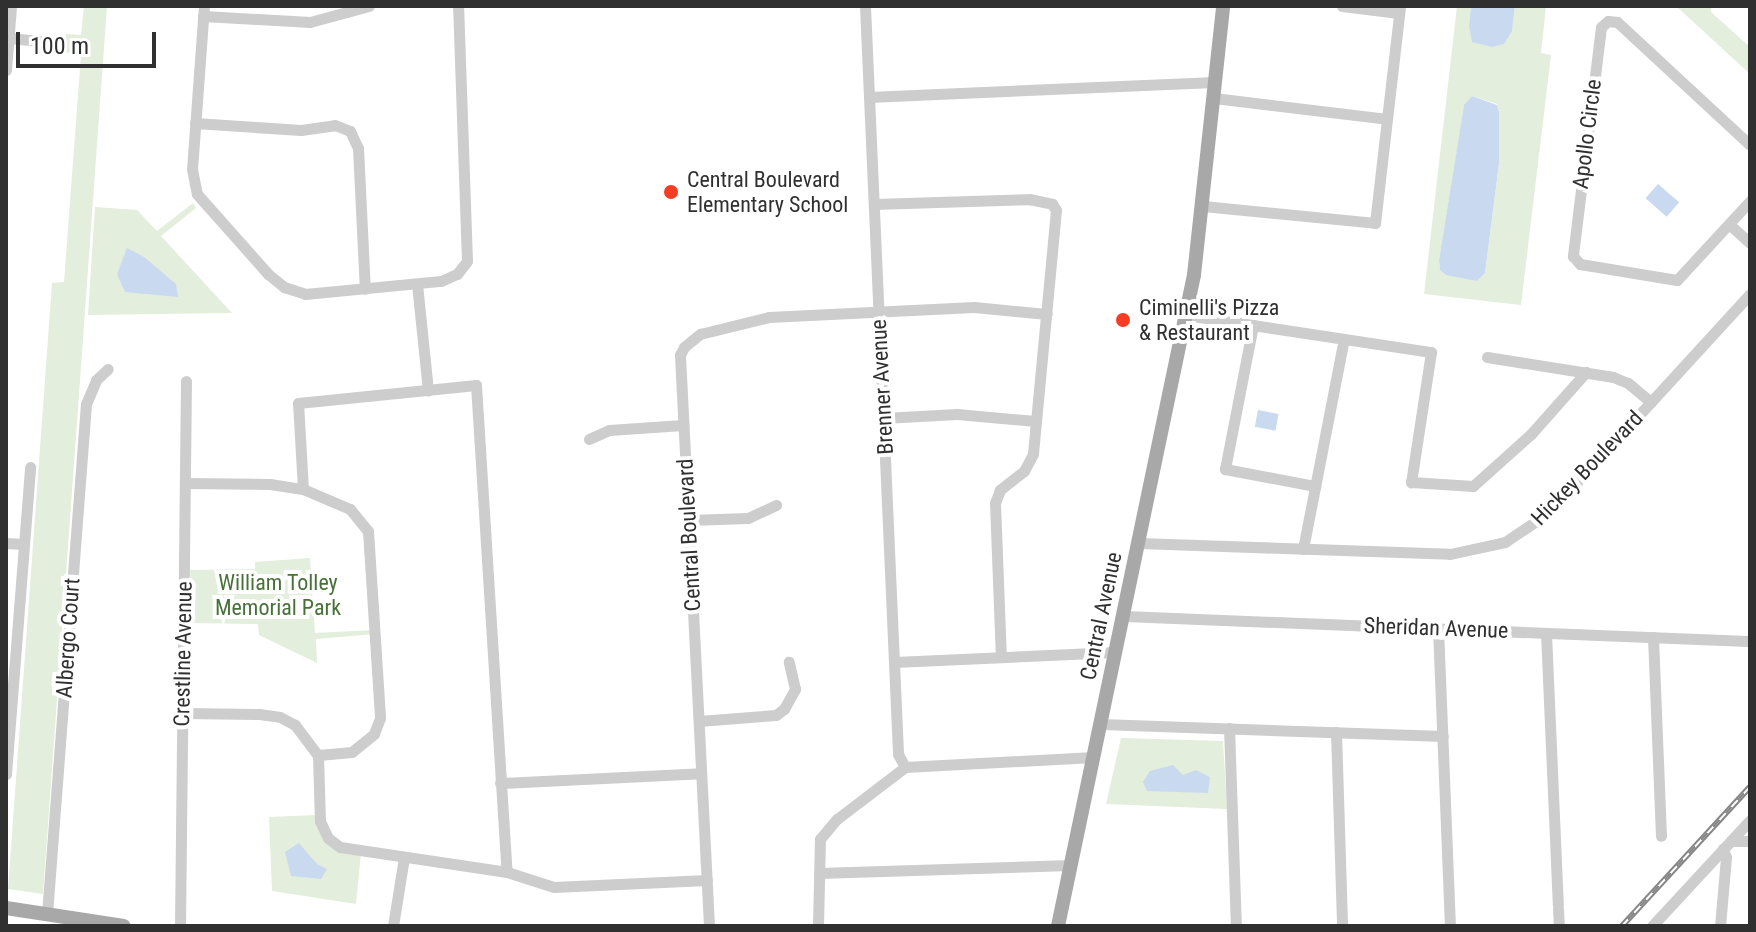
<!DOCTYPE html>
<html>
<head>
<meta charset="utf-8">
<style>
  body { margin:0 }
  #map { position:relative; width:1756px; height:932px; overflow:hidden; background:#fff; font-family:"Roboto Condensed",sans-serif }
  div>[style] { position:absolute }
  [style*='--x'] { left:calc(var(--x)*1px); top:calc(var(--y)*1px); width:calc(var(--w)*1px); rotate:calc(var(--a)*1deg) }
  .green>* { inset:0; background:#e3eedd }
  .water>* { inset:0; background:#c8d9f0; transform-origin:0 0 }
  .minor>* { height:11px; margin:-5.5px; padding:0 5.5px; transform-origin:5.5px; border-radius:5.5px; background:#cdcdcd }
  .major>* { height:14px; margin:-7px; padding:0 7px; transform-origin:7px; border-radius:7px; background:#a8a8a8 }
  .rail>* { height:6px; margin-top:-3px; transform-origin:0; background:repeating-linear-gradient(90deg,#fff 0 9px,#858585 0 18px); box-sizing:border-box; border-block:2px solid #858585 }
  .dots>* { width:22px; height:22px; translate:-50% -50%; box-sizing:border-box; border:4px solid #fff; border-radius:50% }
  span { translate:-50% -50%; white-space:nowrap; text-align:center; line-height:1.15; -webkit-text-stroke:8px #fff; paint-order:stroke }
  .street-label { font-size:22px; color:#303030 }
  .poi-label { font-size:22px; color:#303030 }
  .left { translate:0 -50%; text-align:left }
  .park-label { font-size:22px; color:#487139 }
  .frame { position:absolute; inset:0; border:8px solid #303030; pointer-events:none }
  .scale { position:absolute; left:16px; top:32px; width:140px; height:36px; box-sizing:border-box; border:4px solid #303030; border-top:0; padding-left:10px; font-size:24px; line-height:28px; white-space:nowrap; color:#303030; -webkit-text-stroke:6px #fff; paint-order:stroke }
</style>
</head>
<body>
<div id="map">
  <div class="green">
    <i style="clip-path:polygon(84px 6px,107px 6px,43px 894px,8px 889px,52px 283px,64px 282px,81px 55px,65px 52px,66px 34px,81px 35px)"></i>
    <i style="clip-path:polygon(evenodd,1457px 6px,1471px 6px,1469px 26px,1512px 31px,1515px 6px,1546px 6px,1541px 53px,1551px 55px,1521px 305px,1424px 294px,1457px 6px,1472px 96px,1497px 104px,1499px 112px,1499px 165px,1485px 273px,1476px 281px,1440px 270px,1439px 260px,1464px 106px,1472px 96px)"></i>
    <i style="clip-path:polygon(1676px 6px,1711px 6px,1711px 12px,1750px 47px,1750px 74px)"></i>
    <i style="clip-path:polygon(193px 203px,196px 208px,161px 236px,232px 313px,88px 315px,95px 207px,137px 210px,157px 231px)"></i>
    <i style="clip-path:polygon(310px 558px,315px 633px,375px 630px,375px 634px,316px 639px,317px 663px,259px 635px,258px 624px,189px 623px,190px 570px,255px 569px,255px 562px)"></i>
    <i style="clip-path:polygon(1121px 738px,1223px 741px,1227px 809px,1106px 804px)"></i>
    <i style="clip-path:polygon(317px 815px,318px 829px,361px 853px,356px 904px,272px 891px,269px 817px)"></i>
  </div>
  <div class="water">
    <i style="clip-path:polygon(1471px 6px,1515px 6px,1512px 31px,1504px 44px,1492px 47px,1472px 42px,1469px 26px)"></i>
    <i style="clip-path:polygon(1472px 96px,1497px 105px,1499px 112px,1499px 164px,1485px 273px,1477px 281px,1446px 275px,1440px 270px,1439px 260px,1464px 105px)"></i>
    <i style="left:1658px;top:184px;width:28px;height:19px;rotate:41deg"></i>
    <i style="clip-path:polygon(127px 248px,144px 257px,176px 284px,178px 297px,125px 292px,117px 274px)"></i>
    <i style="left:1258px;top:410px;width:21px;height:17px;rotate:11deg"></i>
    <i style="clip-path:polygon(1173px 765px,1183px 775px,1196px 770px,1210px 777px,1208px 793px,1147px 791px,1143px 782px,1150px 771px)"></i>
    <i style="clip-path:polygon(299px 843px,317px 864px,327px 869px,321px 879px,291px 876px,285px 852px)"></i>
  </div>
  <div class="minor">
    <i style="--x:204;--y:6;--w:163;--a:94.2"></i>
    <i style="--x:192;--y:169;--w:25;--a:79"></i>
    <i style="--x:197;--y:194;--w:107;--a:48.4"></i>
    <i style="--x:268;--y:274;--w:21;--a:39"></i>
    <i style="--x:284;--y:287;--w:22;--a:18"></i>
    <i style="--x:305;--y:294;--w:137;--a:-5.5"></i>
    <i style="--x:441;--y:281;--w:17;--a:-24"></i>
    <i style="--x:457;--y:274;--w:16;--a:-52"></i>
    <i style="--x:467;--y:261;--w:255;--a:-92"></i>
    <i style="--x:865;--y:6;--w:749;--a:87.47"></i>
    <i style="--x:898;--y:754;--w:15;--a:62"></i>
    <i style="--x:1342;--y:6;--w:57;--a:7"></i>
    <i style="--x:203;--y:16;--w:107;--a:3.2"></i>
    <i style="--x:310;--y:22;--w:61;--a:-15.2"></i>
    <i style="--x:9;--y:38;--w:52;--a:5.5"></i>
    <i style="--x:6;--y:70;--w:64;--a:-85.5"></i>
    <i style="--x:869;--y:97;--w:346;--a:-2.5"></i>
    <i style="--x:1214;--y:98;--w:174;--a:6.9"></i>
    <i style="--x:195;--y:123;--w:106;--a:3.8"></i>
    <i style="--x:301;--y:130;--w:34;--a:-8"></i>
    <i style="--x:335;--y:125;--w:16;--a:22"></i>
    <i style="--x:350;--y:131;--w:19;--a:65"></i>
    <i style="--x:358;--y:148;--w:141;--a:87.2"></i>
    <i style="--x:1750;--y:145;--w:181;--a:-137.2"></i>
    <i style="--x:1617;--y:22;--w:9;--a:-174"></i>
    <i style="--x:1608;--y:21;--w:9;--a:139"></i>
    <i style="--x:1601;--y:27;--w:231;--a:97"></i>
    <i style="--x:1573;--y:256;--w:11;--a:49"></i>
    <i style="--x:1580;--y:264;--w:98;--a:9.4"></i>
    <i style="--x:1677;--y:280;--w:108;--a:-47.3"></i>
    <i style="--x:874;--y:204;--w:155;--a:-1.8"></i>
    <i style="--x:1029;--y:199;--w:24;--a:12"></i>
    <i style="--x:1052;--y:204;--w:7;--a:56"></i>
    <i style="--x:1056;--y:210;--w:245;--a:95.4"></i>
    <i style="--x:1033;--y:454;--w:19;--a:118"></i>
    <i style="--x:1024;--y:471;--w:31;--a:142"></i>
    <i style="--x:1000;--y:490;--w:14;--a:111"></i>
    <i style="--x:995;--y:503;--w:154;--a:87.8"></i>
    <i style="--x:1203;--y:206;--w:173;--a:5.6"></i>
    <i style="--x:1375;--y:223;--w:218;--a:-83.4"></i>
    <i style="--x:1730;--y:225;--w:27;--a:42"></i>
    <i style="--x:417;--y:284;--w:107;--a:84.1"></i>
    <i style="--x:1186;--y:315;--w:248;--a:8.6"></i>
    <i style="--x:1431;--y:352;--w:132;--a:98.7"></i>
    <i style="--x:1411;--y:482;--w:62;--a:3.7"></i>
    <i style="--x:1473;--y:486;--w:78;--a:-41.9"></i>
    <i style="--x:1531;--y:434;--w:83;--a:-48.4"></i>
    <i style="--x:1253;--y:325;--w:147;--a:101"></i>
    <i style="--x:1225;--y:469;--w:92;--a:10.7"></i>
    <i style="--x:1487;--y:357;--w:128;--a:9"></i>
    <i style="--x:1613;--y:377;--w:16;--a:22"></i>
    <i style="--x:1628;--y:383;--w:30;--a:40"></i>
    <i style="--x:883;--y:418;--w:74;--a:-3.1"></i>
    <i style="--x:957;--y:414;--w:79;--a:5.1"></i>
    <i style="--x:589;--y:439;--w:22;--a:-24"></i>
    <i style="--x:609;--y:430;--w:74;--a:-3.9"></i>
    <i style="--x:185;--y:483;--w:85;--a:0.7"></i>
    <i style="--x:270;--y:484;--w:33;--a:9"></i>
    <i style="--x:303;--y:489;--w:51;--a:23.1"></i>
    <i style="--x:350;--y:509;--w:28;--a:51"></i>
    <i style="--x:368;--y:531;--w:187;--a:86.3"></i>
    <i style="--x:380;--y:718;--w:17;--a:111"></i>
    <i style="--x:374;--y:734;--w:28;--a:141"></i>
    <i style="--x:352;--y:752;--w:34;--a:175"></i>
    <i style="--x:303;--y:489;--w:86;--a:-93.3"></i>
    <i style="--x:298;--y:403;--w:179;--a:-5.8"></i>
    <i style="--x:476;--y:385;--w:488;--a:86.4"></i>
    <i style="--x:689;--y:520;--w:59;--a:-1.9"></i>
    <i style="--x:748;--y:518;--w:31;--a:-25"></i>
    <i style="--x:6;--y:543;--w:17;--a:3"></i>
    <i style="--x:1139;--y:543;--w:311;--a:2"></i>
    <i style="--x:1450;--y:554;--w:56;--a:-12.3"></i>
    <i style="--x:1505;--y:542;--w:55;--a:-34"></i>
    <i style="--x:1551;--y:511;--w:294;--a:-47.5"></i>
    <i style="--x:1303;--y:549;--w:214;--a:-79"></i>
    <i style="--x:1124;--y:616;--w:624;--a:2.3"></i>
    <i style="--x:1438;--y:628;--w:298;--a:87.7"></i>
    <i style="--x:1546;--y:633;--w:272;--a:87.5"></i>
    <i style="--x:1653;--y:637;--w:199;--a:87.7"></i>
    <i style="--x:894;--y:662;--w:222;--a:-2.6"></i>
    <i style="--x:183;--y:713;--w:76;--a:0.8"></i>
    <i style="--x:259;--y:714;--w:21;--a:8"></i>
    <i style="--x:280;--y:717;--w:17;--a:28"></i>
    <i style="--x:295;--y:725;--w:38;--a:53"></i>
    <i style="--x:318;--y:755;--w:66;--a:88.3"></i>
    <i style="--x:320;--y:821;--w:19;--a:65"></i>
    <i style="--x:328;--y:838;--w:15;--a:37"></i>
    <i style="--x:340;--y:847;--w:169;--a:8.5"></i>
    <i style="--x:507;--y:872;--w:49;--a:17.7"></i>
    <i style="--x:554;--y:887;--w:153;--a:-2.6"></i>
    <i style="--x:699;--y:721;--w:77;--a:-4.5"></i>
    <i style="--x:776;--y:715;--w:10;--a:-37"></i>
    <i style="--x:784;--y:709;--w:23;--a:-61"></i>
    <i style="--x:795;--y:689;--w:28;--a:-103"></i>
    <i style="--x:1101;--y:724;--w:342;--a:2"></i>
    <i style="--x:1229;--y:728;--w:198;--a:88"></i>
    <i style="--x:1336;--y:732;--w:194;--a:88.2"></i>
    <i style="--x:6;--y:774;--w:308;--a:-85.5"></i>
    <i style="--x:500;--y:783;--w:201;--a:-2.8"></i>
    <i style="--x:1731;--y:841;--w:19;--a:0"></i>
    <i style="--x:819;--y:873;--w:252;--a:-1.8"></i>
    <i style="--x:1558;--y:909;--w:17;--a:87"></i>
    <i style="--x:47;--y:914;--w:511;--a:-85.63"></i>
    <i style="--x:86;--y:404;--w:26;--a:-67"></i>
    <i style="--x:96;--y:380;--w:16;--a:-43"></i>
    <i style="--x:180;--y:926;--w:545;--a:-89.37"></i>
    <i style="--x:393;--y:926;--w:70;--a:-80.9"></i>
    <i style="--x:709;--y:926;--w:572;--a:-92.91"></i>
    <i style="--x:680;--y:355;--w:9;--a:-63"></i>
    <i style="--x:684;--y:347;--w:21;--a:-39"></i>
    <i style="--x:700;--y:334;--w:71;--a:-13.8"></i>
    <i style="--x:769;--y:317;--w:205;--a:-2.8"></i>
    <i style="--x:974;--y:307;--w:73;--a:5.5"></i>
    <i style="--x:818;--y:926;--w:87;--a:-88.7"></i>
    <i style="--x:820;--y:839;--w:26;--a:-50"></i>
    <i style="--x:837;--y:819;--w:86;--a:-37.4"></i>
    <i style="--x:905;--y:767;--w:189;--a:-3"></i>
    <i style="--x:1652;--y:926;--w:144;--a:-47.2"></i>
    <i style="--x:1720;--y:926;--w:69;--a:-85"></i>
    <i style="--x:1726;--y:857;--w:9;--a:-111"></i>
  </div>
  <div class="major">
    <i style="--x:6;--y:908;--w:119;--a:8.7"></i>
    <i style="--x:1058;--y:926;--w:665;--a:-78.2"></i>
    <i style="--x:1194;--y:275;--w:271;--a:-83.8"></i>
  </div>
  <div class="rail">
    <i style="--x:1622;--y:926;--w:189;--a:-47.4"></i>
  </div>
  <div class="dots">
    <i style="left:671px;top:192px;background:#f63c23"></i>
    <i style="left:1123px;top:320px;background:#f63c23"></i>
  </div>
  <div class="street-label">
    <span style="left:1587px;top:134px;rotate:-83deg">Apollo Circle</span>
    <span style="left:882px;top:387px;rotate:-93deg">Brenner Avenue</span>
    <span style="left:1587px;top:468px;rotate:-46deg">Hickey Boulevard</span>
    <span style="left:689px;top:535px;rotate:-93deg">Central Boulevard</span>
    <span style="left:1101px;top:616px;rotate:-78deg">Central Avenue</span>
    <span style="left:1436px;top:628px;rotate:2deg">Sheridan Avenue</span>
    <span style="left:68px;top:638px;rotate:-86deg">Albergo Court</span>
    <span style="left:183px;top:654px;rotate:-89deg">Crestline Avenue</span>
  </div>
  <div class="poi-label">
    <span class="left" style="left:687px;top:192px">Central Boulevard<br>Elementary School</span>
    <span class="left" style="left:1139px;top:320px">Ciminelli's Pizza<br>&amp; Restaurant</span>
  </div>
  <div class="park-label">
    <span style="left:278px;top:595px">William Tolley<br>Memorial Park</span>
  </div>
  <div class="frame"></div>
  <div class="scale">100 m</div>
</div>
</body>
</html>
